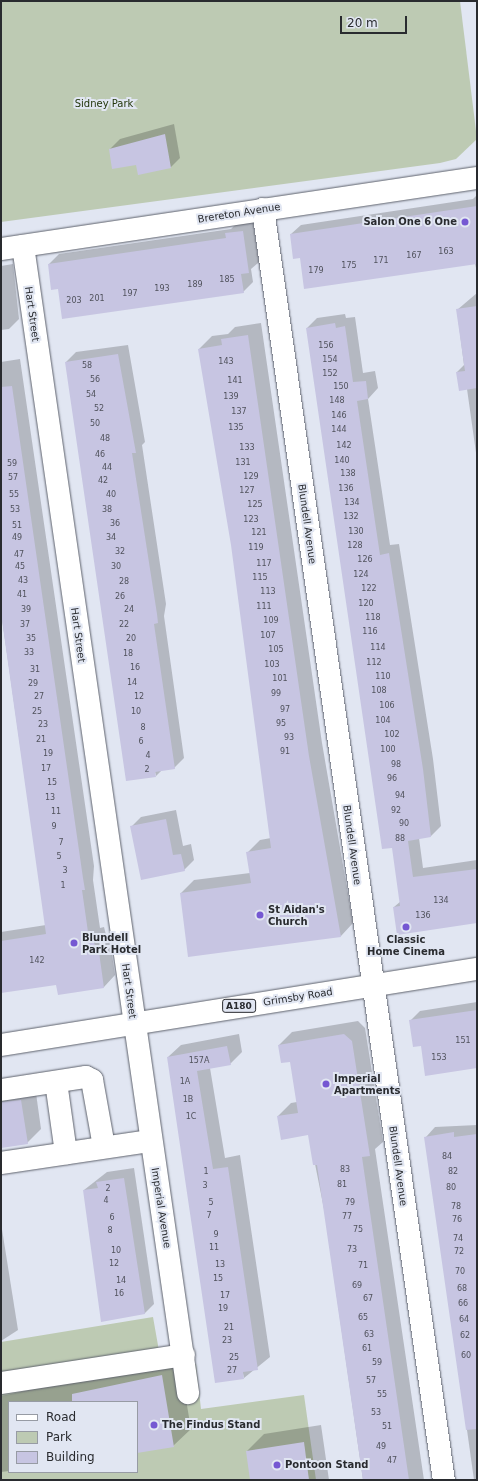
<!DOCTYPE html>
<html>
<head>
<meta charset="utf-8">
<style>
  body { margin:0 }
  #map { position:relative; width:478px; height:1481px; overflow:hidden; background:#e1e6f2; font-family:"DejaVu Sans",sans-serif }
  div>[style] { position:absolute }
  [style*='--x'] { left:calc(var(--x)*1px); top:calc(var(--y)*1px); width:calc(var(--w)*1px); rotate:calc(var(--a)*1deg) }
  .green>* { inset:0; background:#bdcab3 }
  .shadow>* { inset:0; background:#0003 }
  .building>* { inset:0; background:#c7c5e2 }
  .roads { filter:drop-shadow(0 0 1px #5e626c) drop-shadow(0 0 1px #5e626c) }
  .minor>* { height:22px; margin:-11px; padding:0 11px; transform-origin:11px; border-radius:11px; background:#fff }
  .major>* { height:22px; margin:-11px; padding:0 11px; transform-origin:11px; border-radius:11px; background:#fff }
  .dots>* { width:11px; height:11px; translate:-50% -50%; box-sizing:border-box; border:2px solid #e1e6f2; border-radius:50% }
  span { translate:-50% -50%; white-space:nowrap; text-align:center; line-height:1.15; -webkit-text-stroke:4px #e1e6f2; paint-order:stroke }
  .number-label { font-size:8px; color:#50525c }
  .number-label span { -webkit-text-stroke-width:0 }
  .shield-label span { padding:1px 3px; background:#e1e6f2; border:1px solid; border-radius:3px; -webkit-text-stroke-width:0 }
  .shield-label { font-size:9px; color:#292b2f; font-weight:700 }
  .park-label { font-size:10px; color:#23370c }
  .street-label { font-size:10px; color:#292b2f }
  .poi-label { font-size:10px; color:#292b2f; font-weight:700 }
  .right { translate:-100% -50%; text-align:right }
  .left { translate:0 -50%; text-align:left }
  .frame { position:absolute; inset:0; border:2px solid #292b2f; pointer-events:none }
  .legend { position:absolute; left:8px; top:1401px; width:130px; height:72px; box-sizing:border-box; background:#e1e6f2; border:1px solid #979ba4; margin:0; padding:5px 7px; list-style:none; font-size:12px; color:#292b2f }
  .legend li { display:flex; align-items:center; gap:8px; height:20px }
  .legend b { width:20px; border:1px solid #979ba4 }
  .scale { position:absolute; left:340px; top:16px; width:67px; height:18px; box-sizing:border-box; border:2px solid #292b2f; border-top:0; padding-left:5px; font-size:12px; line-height:14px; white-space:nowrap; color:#292b2f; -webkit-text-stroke:3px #e1e6f2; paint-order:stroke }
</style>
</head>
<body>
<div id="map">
  <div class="green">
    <i style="clip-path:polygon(1px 1px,460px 1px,477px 139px,456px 159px,440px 163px,1px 222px)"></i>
    <i style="clip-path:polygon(evenodd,153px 1317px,162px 1368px,196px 1364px,201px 1409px,304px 1395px,316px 1480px,1px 1480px,1px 1342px,153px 1317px,9px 1402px,137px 1402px,137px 1472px,9px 1472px,9px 1402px)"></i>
  </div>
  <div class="shadow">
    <i style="clip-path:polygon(174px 124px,180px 158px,170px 168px,137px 164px,110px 149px,120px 139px)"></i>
    <i style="clip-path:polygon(477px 195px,477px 273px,475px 263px,291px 234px,301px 225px,473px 199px)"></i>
    <i style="clip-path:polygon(253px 221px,259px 262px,251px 269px,253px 282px,243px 292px,59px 288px,49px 264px,59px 254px,231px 229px,236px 224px)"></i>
    <i style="clip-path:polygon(13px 264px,19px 319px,9px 329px,1px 330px,1px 266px)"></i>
    <i style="clip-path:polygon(477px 293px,477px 460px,467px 389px,457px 372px,464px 365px,457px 310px)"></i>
    <i style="clip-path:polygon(345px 314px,346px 318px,355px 317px,363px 373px,375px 371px,378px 388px,368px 399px,390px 545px,399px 544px,433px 759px,441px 826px,431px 836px,419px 838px,423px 868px,477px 860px,477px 922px,394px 907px,401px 901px,393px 847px,307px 328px,317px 318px)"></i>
    <i style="clip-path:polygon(261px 323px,322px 743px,353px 923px,341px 936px,181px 893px,194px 880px,250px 873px,247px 853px,260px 840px,271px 838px,232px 545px,199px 349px,212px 336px,228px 334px,235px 327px)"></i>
    <i style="clip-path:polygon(128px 345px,145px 442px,142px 445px,166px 604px,164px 616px,184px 758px,174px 768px,162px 770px,156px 776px,66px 362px,76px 352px)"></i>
    <i style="clip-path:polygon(20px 359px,94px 866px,93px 880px,100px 928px,104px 927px,106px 935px,109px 935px,115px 975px,104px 987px,59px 994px,57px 984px,1px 992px,1px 932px,46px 925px,1px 612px,1px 362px)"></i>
    <i style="clip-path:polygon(176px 810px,183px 846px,191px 844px,194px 860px,184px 870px,131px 827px,141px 817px)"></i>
    <i style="clip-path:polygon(477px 1002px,477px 1067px,421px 1045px,410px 1021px,420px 1011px)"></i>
    <i style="clip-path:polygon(358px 1021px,365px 1028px,383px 1142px,375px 1149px,424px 1480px,363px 1480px,325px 1214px,309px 1134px,278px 1116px,291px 1103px,297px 1102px,291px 1061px,279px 1045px,292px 1032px)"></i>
    <i style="clip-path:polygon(239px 1034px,242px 1052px,230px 1064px,210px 1068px,225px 1158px,240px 1155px,270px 1357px,244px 1378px,168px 1057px,181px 1045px)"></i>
    <i style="clip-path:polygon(1px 1086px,35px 1086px,41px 1129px,27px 1143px,1px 1147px)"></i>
    <i style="clip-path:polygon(477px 1125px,477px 1480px,474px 1480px,426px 1137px,435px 1127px)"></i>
    <i style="clip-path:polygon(134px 1168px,154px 1304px,144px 1314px,84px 1190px,107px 1172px)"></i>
    <i style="clip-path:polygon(1px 1223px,18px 1330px,1px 1341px)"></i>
    <i style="clip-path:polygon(179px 1358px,191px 1429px,173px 1446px,137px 1452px,137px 1402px,9px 1402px,9px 1471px,1px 1472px,1px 1396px)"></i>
    <i style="clip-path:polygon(321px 1425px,329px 1480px,251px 1480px,247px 1451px,264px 1434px)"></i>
  </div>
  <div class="building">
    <i style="clip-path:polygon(165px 134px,171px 168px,138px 175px,136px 165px,112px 169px,109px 149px)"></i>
    <i style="clip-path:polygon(477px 206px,477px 264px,304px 289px,300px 258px,293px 259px,290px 234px)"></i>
    <i style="clip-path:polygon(243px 231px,249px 273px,241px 274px,244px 293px,62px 319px,58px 289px,51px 290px,48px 264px,226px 238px,225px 233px)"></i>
    <i style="clip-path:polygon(477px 306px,477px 388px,459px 391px,456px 372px,465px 371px,456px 309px)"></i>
    <i style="clip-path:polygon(335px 323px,336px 328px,345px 326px,353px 382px,366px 381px,368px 399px,357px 401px,380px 555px,389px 553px,423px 769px,431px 837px,408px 841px,413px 877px,477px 869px,477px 923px,397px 935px,393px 907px,400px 906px,392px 848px,382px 849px,306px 328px)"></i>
    <i style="clip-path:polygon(248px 335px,309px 756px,341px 937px,188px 957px,180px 893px,251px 883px,246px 852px,271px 848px,231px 545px,198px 349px,222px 345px,221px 339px)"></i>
    <i style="clip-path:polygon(118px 354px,136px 453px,132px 453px,157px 614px,158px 623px,154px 624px,175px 769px,155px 772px,156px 777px,126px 781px,65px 362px)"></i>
    <i style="clip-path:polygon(12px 386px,83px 878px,85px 890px,82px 890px,89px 939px,93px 938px,95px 946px,98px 945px,104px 988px,58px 995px,56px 985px,1px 993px,1px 941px,46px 934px,1px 613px,1px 387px)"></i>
    <i style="clip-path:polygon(166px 819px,173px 855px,181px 854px,185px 871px,141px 880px,130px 826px)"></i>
    <i style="clip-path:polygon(477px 1010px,477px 1068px,425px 1076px,421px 1046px,413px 1047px,409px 1020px)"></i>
    <i style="clip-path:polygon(344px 1034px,352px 1041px,370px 1156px,362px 1157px,409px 1480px,363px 1480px,317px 1165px,313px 1165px,308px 1135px,281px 1140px,277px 1116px,298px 1113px,290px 1062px,281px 1063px,278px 1045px)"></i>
    <i style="clip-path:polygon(227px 1046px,231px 1065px,197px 1071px,213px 1169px,228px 1167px,258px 1370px,243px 1372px,244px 1379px,215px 1383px,167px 1057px)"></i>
    <i style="clip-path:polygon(21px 1100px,28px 1144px,1px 1148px,1px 1102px)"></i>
    <i style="clip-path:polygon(454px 1132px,454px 1137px,477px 1134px,477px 1429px,466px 1430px,424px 1137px)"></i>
    <i style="clip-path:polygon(124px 1178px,145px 1314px,101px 1322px,83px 1190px,98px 1188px,96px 1182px)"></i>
    <i style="clip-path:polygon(162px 1375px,174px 1447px,137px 1453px,137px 1402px,72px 1402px,72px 1394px)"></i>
    <i style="clip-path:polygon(304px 1442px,309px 1480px,250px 1480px,246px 1451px)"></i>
  </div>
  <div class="roads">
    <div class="minor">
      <i style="--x:263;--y:209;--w:1284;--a:81.9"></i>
      <i style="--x:23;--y:246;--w:1159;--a:81.81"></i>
      <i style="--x:1;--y:249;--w:481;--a:-8.5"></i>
      <i style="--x:56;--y:1082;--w:72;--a:82"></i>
      <i style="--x:1;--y:1090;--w:86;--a:-8.7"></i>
      <i style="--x:86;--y:1077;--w:7;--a:27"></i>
      <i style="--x:92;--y:1080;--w:68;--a:79.8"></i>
      <i style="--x:1;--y:1163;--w:151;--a:-8.4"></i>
      <i style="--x:1;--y:1383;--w:185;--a:-8.7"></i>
    </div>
    <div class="major">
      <i style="--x:1;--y:1045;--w:482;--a:-9.1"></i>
    </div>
  </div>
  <div class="dots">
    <i style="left:465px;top:222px;background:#7558d2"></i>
    <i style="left:260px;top:915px;background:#7558d2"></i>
    <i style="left:406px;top:927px;background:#7558d2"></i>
    <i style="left:74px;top:943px;background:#7558d2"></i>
    <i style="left:326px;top:1084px;background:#7558d2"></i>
    <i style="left:154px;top:1425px;background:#7558d2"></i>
    <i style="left:277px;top:1465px;background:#7558d2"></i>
  </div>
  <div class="number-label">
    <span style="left:446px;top:252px">163</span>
    <span style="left:414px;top:256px">167</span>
    <span style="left:381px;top:261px">171</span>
    <span style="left:349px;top:266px">175</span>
    <span style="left:316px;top:271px">179</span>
    <span style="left:227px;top:280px">185</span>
    <span style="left:195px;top:285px">189</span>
    <span style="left:162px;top:289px">193</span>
    <span style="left:130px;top:294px">197</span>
    <span style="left:97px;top:299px">201</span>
    <span style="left:74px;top:301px">203</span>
    <span style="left:326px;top:346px">156</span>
    <span style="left:330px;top:360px">154</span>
    <span style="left:226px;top:362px">143</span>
    <span style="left:87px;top:366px">58</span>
    <span style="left:330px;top:374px">152</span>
    <span style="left:95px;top:380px">56</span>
    <span style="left:235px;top:381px">141</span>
    <span style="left:341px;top:387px">150</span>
    <span style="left:91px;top:395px">54</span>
    <span style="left:231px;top:397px">139</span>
    <span style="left:337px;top:401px">148</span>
    <span style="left:99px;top:409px">52</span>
    <span style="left:239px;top:412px">137</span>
    <span style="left:339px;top:416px">146</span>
    <span style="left:95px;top:424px">50</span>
    <span style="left:236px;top:428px">135</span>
    <span style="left:339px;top:430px">144</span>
    <span style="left:105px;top:439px">48</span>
    <span style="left:344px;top:446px">142</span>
    <span style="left:247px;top:448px">133</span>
    <span style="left:100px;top:455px">46</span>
    <span style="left:342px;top:461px">140</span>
    <span style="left:243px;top:463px">131</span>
    <span style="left:12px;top:464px">59</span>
    <span style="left:107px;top:468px">44</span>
    <span style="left:348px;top:474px">138</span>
    <span style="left:251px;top:477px">129</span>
    <span style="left:13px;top:478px">57</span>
    <span style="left:103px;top:481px">42</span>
    <span style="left:346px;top:489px">136</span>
    <span style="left:247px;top:491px">127</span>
    <span style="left:14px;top:495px">55</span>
    <span style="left:111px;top:495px">40</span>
    <span style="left:352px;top:503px">134</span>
    <span style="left:255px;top:505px">125</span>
    <span style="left:15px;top:510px">53</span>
    <span style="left:107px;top:510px">38</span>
    <span style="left:351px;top:517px">132</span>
    <span style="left:251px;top:520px">123</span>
    <span style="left:115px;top:524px">36</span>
    <span style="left:17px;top:526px">51</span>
    <span style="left:356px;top:532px">130</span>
    <span style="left:259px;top:533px">121</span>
    <span style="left:17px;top:538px">49</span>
    <span style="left:111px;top:538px">34</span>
    <span style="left:355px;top:546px">128</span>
    <span style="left:256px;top:548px">119</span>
    <span style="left:120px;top:552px">32</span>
    <span style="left:19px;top:555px">47</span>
    <span style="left:365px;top:560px">126</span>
    <span style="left:264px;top:564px">117</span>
    <span style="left:20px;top:567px">45</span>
    <span style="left:116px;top:567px">30</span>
    <span style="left:361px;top:575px">124</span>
    <span style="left:260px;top:578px">115</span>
    <span style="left:23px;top:581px">43</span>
    <span style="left:124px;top:582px">28</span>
    <span style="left:369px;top:589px">122</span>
    <span style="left:268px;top:592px">113</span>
    <span style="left:22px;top:595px">41</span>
    <span style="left:120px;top:597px">26</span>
    <span style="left:366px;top:604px">120</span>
    <span style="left:264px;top:607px">111</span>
    <span style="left:26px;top:610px">39</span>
    <span style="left:129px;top:610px">24</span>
    <span style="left:373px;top:618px">118</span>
    <span style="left:271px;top:621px">109</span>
    <span style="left:25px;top:625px">37</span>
    <span style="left:124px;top:625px">22</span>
    <span style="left:370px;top:632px">116</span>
    <span style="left:268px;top:636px">107</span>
    <span style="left:31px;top:639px">35</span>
    <span style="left:131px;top:639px">20</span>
    <span style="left:378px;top:648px">114</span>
    <span style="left:276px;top:650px">105</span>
    <span style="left:29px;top:653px">33</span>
    <span style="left:128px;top:654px">18</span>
    <span style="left:374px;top:663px">112</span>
    <span style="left:272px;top:665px">103</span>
    <span style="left:135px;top:668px">16</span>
    <span style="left:35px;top:670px">31</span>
    <span style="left:383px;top:677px">110</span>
    <span style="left:280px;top:679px">101</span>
    <span style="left:132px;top:683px">14</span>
    <span style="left:33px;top:684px">29</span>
    <span style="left:379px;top:691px">108</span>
    <span style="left:276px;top:694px">99</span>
    <span style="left:39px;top:697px">27</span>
    <span style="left:139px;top:697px">12</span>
    <span style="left:387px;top:706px">106</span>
    <span style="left:285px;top:710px">97</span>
    <span style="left:37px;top:712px">25</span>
    <span style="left:136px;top:712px">10</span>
    <span style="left:383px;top:721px">104</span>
    <span style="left:281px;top:724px">95</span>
    <span style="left:43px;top:725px">23</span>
    <span style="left:143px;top:728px">8</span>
    <span style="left:392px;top:735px">102</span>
    <span style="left:289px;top:738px">93</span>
    <span style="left:41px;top:740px">21</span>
    <span style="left:141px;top:742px">6</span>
    <span style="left:388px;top:750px">100</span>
    <span style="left:285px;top:752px">91</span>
    <span style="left:48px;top:754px">19</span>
    <span style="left:148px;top:756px">4</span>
    <span style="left:396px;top:765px">98</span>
    <span style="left:46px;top:769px">17</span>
    <span style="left:147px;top:770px">2</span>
    <span style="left:392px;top:779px">96</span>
    <span style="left:52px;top:783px">15</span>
    <span style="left:400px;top:796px">94</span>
    <span style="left:50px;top:798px">13</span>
    <span style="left:396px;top:811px">92</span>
    <span style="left:56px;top:812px">11</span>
    <span style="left:404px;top:824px">90</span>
    <span style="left:54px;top:827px">9</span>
    <span style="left:400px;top:839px">88</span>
    <span style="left:61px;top:843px">7</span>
    <span style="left:59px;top:857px">5</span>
    <span style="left:65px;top:871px">3</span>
    <span style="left:63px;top:886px">1</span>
    <span style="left:441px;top:901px">134</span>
    <span style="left:423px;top:916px">136</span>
    <span style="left:37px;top:961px">142</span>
    <span style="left:463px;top:1041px">151</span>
    <span style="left:439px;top:1058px">153</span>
    <span style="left:199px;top:1061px">157A</span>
    <span style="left:185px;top:1082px">1A</span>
    <span style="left:188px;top:1100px">1B</span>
    <span style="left:191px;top:1117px">1C</span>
    <span style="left:447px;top:1157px">84</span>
    <span style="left:345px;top:1170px">83</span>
    <span style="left:206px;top:1172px">1</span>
    <span style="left:453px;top:1172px">82</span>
    <span style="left:342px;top:1185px">81</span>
    <span style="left:205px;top:1186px">3</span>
    <span style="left:451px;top:1188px">80</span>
    <span style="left:108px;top:1189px">2</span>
    <span style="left:106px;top:1201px">4</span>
    <span style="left:211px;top:1203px">5</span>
    <span style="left:350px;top:1203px">79</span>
    <span style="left:456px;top:1207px">78</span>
    <span style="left:209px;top:1216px">7</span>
    <span style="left:347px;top:1217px">77</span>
    <span style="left:112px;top:1218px">6</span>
    <span style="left:457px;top:1220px">76</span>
    <span style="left:358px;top:1230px">75</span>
    <span style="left:110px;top:1231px">8</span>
    <span style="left:216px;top:1235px">9</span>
    <span style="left:458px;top:1239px">74</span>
    <span style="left:214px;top:1248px">11</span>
    <span style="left:352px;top:1250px">73</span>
    <span style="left:116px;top:1251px">10</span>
    <span style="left:459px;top:1252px">72</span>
    <span style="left:114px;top:1264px">12</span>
    <span style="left:220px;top:1265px">13</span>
    <span style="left:363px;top:1266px">71</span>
    <span style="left:460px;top:1272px">70</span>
    <span style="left:218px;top:1279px">15</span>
    <span style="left:121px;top:1281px">14</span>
    <span style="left:357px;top:1286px">69</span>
    <span style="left:462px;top:1289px">68</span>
    <span style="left:119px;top:1294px">16</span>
    <span style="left:225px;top:1296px">17</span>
    <span style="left:368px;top:1299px">67</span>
    <span style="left:463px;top:1304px">66</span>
    <span style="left:223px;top:1309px">19</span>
    <span style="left:363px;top:1318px">65</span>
    <span style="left:464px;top:1320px">64</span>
    <span style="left:229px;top:1328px">21</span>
    <span style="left:369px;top:1335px">63</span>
    <span style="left:465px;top:1336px">62</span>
    <span style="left:227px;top:1341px">23</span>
    <span style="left:367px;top:1349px">61</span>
    <span style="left:466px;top:1356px">60</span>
    <span style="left:234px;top:1358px">25</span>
    <span style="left:377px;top:1363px">59</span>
    <span style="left:232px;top:1371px">27</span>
    <span style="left:371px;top:1381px">57</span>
    <span style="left:382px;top:1395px">55</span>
    <span style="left:376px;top:1413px">53</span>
    <span style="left:387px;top:1427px">51</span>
    <span style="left:381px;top:1447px">49</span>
    <span style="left:392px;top:1461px">47</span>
  </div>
  <div class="shield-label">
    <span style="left:239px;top:1006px">A180</span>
  </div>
  <div class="park-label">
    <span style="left:104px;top:104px">Sidney Park</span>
  </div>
  <div class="street-label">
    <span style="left:239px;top:213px;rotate:-9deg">Brereton Avenue</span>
    <span style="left:32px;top:314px;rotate:82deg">Hart Street</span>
    <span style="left:307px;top:524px;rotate:82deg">Blundell Avenue</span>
    <span style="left:78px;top:635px;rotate:82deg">Hart Street</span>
    <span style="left:352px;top:845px;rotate:82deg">Blundell Avenue</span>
    <span style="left:129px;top:991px;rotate:82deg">Hart Street</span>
    <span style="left:298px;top:997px;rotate:-9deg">Grimsby Road</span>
    <span style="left:398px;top:1166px;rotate:82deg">Blundell Avenue</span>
    <span style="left:161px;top:1208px;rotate:81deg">Imperial Avenue</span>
  </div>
  <div class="poi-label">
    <span class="right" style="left:457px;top:222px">Salon One 6 One</span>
    <span class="left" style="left:268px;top:915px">St Aidan's<br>Church</span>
    <span class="left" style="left:82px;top:943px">Blundell<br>Park Hotel</span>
    <span style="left:406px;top:945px">Classic<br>Home Cinema</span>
    <span class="left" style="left:334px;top:1084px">Imperial<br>Apartments</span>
    <span class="left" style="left:162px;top:1425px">The Findus Stand</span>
    <span class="left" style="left:285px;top:1465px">Pontoon Stand</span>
  </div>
  <div class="frame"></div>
  <ul class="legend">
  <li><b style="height:5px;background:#fff"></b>Road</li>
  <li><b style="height:11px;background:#bdcab3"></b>Park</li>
  <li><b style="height:11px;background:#c7c5e2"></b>Building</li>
  </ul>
  <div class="scale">20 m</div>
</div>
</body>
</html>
